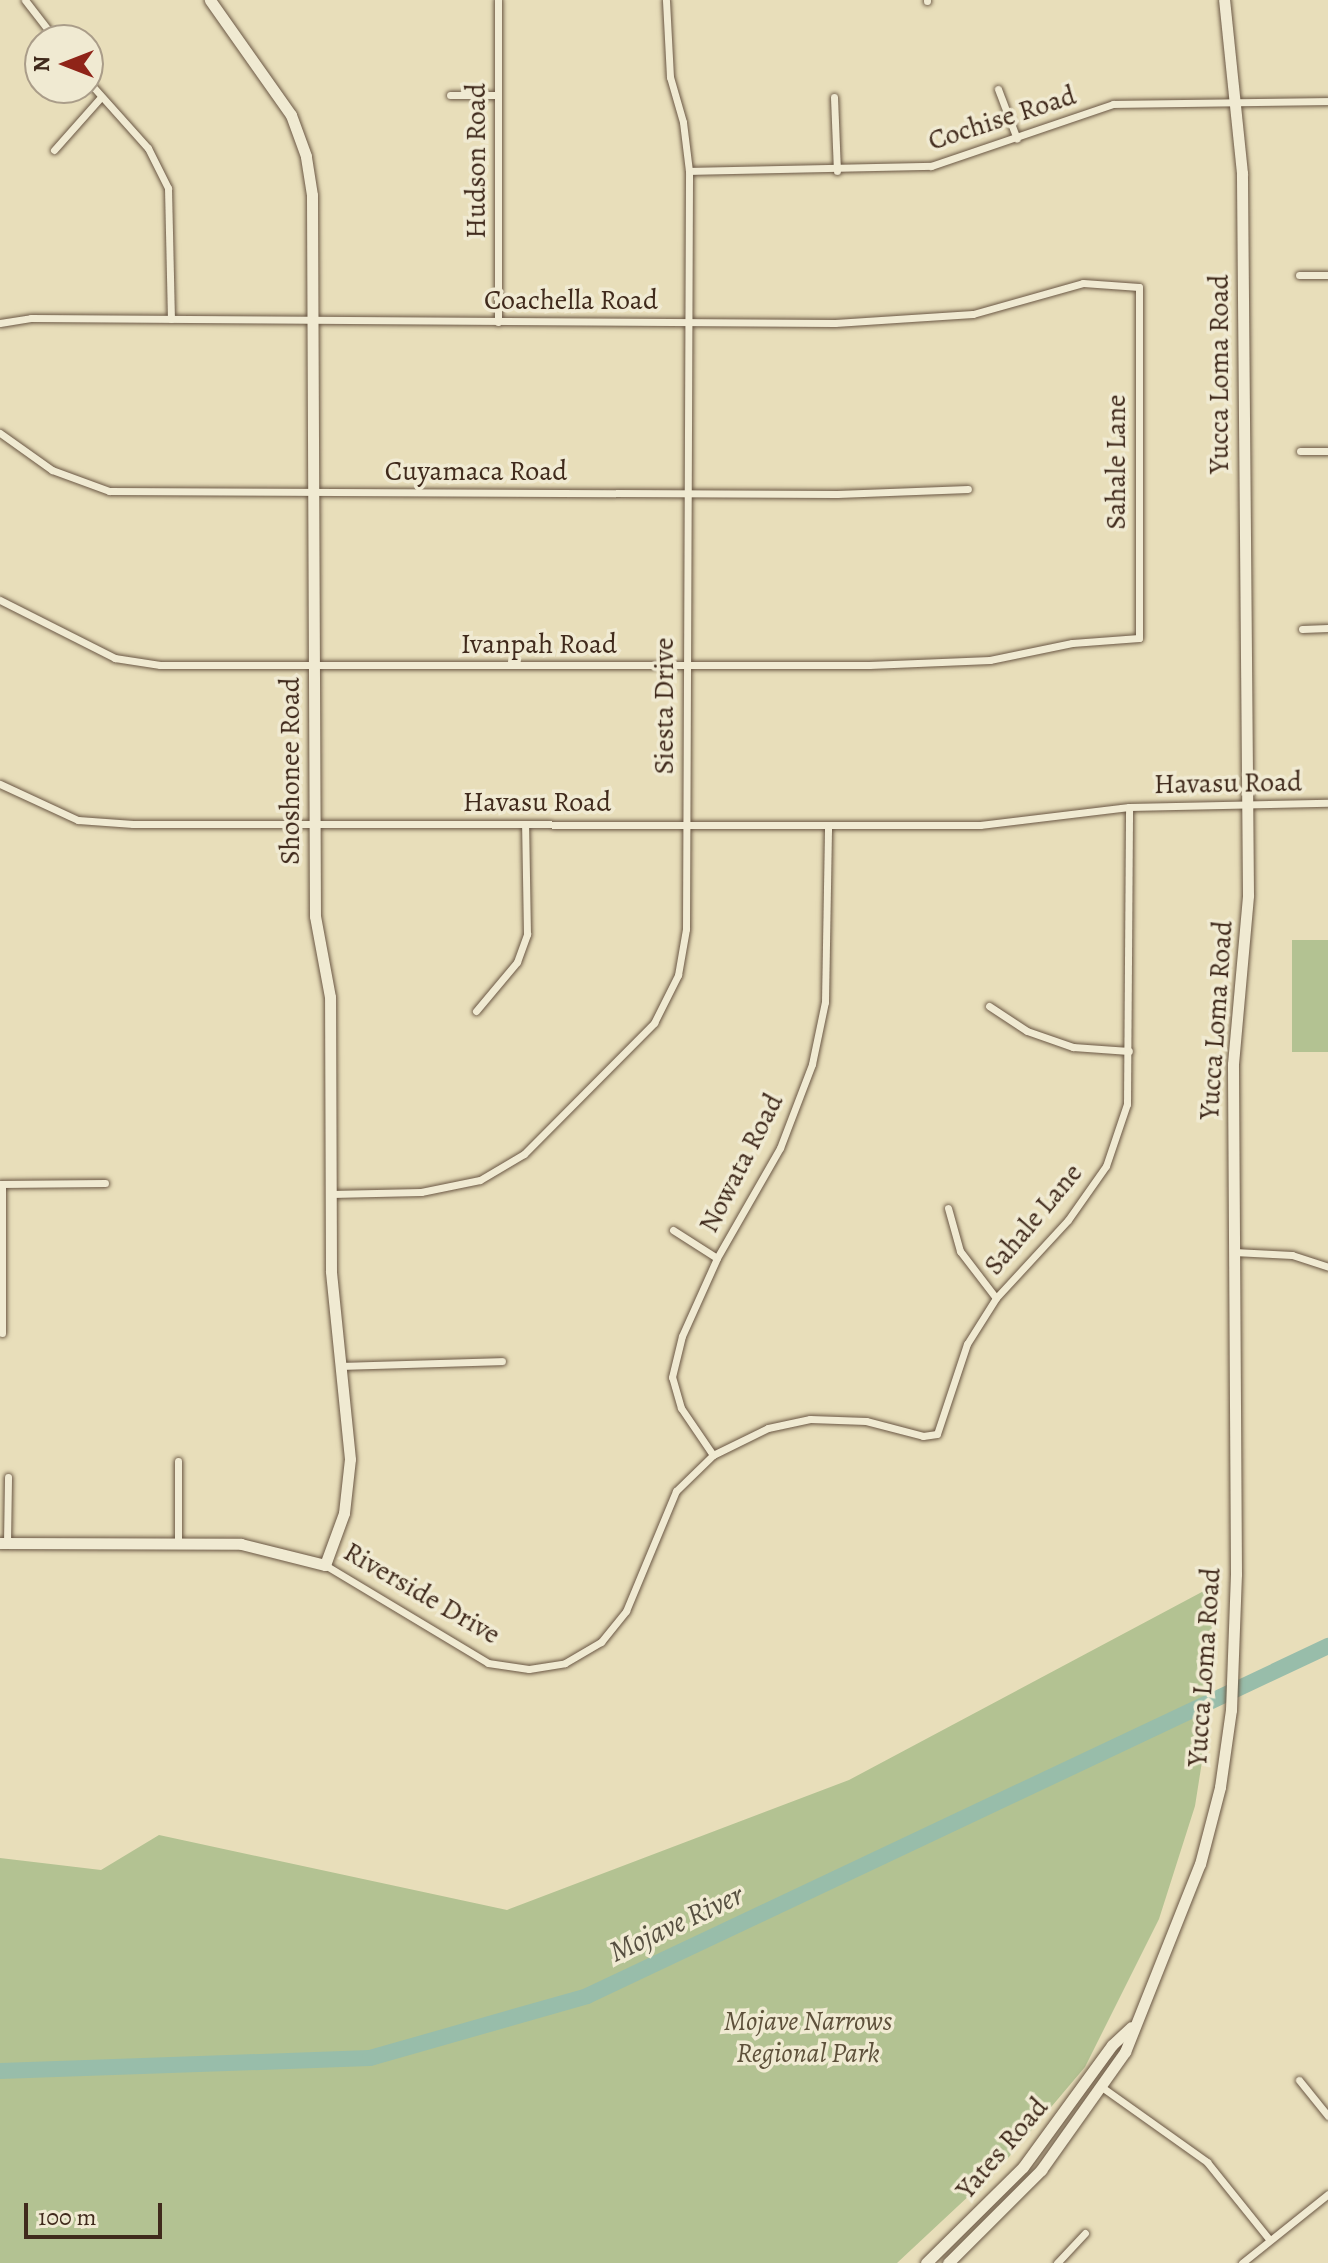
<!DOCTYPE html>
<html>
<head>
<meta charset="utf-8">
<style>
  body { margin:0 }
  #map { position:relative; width:1328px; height:2263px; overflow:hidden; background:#e8deba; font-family:Alegreya,serif }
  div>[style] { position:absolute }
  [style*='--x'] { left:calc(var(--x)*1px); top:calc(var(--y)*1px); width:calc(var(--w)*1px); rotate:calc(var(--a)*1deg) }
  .green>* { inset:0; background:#b3c292; transform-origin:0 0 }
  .river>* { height:16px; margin:-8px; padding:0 8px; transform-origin:8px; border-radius:8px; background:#98bdaa }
  .roads { filter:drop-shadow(0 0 2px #6a5744) drop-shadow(0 0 2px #6a5744) }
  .street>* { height:7px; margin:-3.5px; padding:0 3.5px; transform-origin:3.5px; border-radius:3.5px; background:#f0ead2 }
  .secondary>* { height:11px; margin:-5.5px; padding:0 5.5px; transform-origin:5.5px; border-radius:5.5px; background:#f0ead2 }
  span { translate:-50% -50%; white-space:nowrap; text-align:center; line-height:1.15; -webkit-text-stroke:7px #f0ead2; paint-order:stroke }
  .street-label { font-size:28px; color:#402a1c }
  .park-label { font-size:28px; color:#5d503a; font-style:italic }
  .water-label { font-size:30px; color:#564f40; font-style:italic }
  .north { position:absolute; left:24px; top:24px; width:80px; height:80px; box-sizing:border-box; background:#f0ead2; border:2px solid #aa9d89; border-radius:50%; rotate:270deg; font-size:22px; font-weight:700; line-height:32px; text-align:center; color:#402a1c }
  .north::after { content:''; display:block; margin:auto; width:28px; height:36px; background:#8f2418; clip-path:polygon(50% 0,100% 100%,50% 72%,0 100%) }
  .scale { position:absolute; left:24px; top:2203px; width:138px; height:36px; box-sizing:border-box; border:4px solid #402a1c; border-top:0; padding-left:10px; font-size:24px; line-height:28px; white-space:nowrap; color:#402a1c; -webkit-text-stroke:6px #f0ead2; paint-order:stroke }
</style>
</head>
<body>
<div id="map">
  <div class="green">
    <i style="left:1292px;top:940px;width:36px;height:112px"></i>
    <i style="clip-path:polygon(1215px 1585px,1204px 1749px,1195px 1806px,1159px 1919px,1085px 2067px,1003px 2164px,897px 2263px,0 2263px,0 1858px,101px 1870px,159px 1835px,507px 1910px,849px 1780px)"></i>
  </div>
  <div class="river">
    <i style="--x:0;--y:2071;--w:370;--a:-2"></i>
    <i style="--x:370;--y:2058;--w:226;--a:-15.9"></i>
    <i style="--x:587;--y:1996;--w:820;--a:-25.28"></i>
  </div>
  <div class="roads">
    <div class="street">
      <i style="--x:25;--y:0;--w:51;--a:52.2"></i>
      <i style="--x:498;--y:0;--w:322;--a:90"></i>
      <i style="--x:927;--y:0;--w:1;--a:90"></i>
      <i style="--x:88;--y:81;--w:90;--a:48.2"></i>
      <i style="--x:148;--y:148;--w:45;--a:63.4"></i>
      <i style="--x:168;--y:188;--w:131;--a:88.7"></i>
      <i style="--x:998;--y:89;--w:53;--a:69.2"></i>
      <i style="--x:450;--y:95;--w:48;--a:0"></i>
      <i style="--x:834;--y:97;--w:74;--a:87.7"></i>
      <i style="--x:54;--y:150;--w:71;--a:-48.4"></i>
      <i style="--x:689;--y:171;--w:242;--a:-1.2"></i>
      <i style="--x:931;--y:166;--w:192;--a:-18.8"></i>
      <i style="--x:1113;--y:104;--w:215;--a:-0.8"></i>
      <i style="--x:1299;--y:275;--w:29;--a:0"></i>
      <i style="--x:0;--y:323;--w:31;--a:-9"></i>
      <i style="--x:31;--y:318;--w:804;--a:0.36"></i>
      <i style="--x:835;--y:323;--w:138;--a:-3.7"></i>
      <i style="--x:973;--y:314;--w:114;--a:-15.7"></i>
      <i style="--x:1083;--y:283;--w:56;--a:4.1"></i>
      <i style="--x:1139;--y:287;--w:351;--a:90"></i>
      <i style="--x:1139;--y:638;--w:67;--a:175.7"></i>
      <i style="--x:1072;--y:643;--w:84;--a:168.3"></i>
      <i style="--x:990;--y:660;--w:121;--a:177.6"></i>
      <i style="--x:869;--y:665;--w:709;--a:180"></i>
      <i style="--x:160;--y:665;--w:46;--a:-171.2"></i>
      <i style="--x:115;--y:658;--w:129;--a:-153.2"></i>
      <i style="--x:0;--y:433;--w:64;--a:35.4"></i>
      <i style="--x:52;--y:470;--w:61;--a:20.2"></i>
      <i style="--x:109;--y:491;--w:728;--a:0.24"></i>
      <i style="--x:837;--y:494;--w:131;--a:-2.2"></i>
      <i style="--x:1300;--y:451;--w:28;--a:0"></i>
      <i style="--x:1302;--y:629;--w:26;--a:-2"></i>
      <i style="--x:0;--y:784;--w:86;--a:24.8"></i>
      <i style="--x:78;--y:820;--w:55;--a:4.2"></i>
      <i style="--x:133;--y:824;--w:847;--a:0.07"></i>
      <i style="--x:980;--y:825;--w:150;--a:-6.9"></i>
      <i style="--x:1129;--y:807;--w:199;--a:-1.2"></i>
      <i style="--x:989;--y:1006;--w:45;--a:33.3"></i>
      <i style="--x:1027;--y:1031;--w:49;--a:19.2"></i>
      <i style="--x:1073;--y:1047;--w:56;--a:4.1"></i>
      <i style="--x:476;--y:1011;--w:64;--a:-50.1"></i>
      <i style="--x:517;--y:962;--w:30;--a:-70"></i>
      <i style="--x:527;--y:934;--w:110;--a:-91"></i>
      <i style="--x:0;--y:1184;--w:105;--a:-0.5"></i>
      <i style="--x:2;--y:1184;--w:149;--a:90"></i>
      <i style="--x:331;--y:1194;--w:90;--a:-1.3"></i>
      <i style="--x:421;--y:1192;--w:60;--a:-11.5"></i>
      <i style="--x:480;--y:1180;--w:51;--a:-30.6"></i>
      <i style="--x:524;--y:1154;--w:185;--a:-45.2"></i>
      <i style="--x:654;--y:1023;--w:54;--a:-63.4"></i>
      <i style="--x:678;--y:975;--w:47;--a:-80.1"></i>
      <i style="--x:686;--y:929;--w:758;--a:-89.77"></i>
      <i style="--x:689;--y:171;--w:49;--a:-97"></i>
      <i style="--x:683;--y:122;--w:47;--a:-106.1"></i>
      <i style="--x:670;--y:77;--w:77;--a:-93"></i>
      <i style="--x:948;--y:1208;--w:45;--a:74.4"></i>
      <i style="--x:960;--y:1251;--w:59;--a:52.5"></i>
      <i style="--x:673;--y:1230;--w:52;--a:32.5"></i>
      <i style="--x:1234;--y:1252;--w:58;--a:3"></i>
      <i style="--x:1292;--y:1255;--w:38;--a:18"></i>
      <i style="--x:343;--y:1366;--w:159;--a:-1.8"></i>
      <i style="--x:713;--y:1455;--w:57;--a:-124.2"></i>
      <i style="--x:681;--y:1408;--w:32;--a:-106"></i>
      <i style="--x:672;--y:1377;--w:42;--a:-76.3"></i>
      <i style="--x:682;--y:1336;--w:85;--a:-65.8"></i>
      <i style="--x:717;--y:1258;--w:127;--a:-60.2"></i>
      <i style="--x:780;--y:1148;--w:90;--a:-69.1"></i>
      <i style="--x:812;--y:1064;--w:63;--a:-78.2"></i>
      <i style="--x:825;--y:1002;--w:176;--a:-89"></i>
      <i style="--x:178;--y:1542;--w:81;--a:-90"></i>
      <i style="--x:7;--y:1543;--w:66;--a:-89.1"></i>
      <i style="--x:325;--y:1565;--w:190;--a:31"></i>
      <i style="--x:488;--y:1663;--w:41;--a:8.3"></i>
      <i style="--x:529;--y:1669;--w:36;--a:-9"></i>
      <i style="--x:565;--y:1663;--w:42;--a:-30.3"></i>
      <i style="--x:601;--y:1642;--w:40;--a:-51"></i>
      <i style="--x:626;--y:1611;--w:130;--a:-67.4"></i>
      <i style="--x:676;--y:1491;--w:52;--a:-44.2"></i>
      <i style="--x:713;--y:1455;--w:61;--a:-26.1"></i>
      <i style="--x:768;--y:1428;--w:43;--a:-12.1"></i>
      <i style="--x:810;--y:1419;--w:56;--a:2"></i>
      <i style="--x:866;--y:1421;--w:59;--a:14.7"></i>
      <i style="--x:923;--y:1436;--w:14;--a:-8"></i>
      <i style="--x:937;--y:1434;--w:95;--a:-71.6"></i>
      <i style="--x:967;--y:1344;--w:54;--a:-57.8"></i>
      <i style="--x:996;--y:1298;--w:106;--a:-47.3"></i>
      <i style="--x:1068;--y:1220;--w:66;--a:-54.9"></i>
      <i style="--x:1106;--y:1166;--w:65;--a:-71.3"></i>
      <i style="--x:1127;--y:1104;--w:297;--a:-89.6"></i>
      <i style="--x:1299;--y:2080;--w:46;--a:51.1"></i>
      <i style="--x:1103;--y:2088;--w:128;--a:35.4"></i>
      <i style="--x:1207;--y:2162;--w:99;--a:51.2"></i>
      <i style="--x:1057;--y:2263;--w:41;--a:-47"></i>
      <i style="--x:1242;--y:2263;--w:110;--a:-38.7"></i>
    </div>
    <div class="secondary">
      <i style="--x:0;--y:1543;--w:241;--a:0.2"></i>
      <i style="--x:241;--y:1544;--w:87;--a:14"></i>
      <i style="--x:325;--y:1565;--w:55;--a:-69.9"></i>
      <i style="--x:344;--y:1513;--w:54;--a:-83.7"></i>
      <i style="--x:350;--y:1459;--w:189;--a:-95.8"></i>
      <i style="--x:331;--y:1271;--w:274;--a:-90.2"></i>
      <i style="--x:330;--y:997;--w:82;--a:-100.5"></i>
      <i style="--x:315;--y:916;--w:721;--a:-90.24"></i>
      <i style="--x:312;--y:195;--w:39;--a:-99"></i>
      <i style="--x:306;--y:156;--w:44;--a:-110.1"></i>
      <i style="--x:291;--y:115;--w:141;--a:-125.2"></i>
      <i style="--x:926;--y:2263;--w:136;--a:-44.7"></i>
      <i style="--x:1023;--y:2167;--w:151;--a:-53.9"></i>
      <i style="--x:1112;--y:2045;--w:26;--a:-43"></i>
      <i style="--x:948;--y:2263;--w:132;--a:-45"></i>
      <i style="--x:1041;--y:2170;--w:145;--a:-54.6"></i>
      <i style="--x:1125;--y:2052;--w:202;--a:-68.3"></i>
      <i style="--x:1200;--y:1864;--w:80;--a:-75.4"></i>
      <i style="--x:1220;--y:1787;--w:78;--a:-81.9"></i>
      <i style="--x:1231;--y:1710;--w:136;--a:-87.9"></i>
      <i style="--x:1236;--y:1574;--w:510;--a:-90.34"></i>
      <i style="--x:1233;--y:1064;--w:170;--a:-84.9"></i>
      <i style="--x:1248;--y:895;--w:722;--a:-90.48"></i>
      <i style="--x:1242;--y:173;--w:174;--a:-95.9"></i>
    </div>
  </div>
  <div class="street-label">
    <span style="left:1002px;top:118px;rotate:-18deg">Cochise Road</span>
    <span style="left:476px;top:161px;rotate:-90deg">Hudson Road</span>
    <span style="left:571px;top:300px">Coachella Road</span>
    <span style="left:1219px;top:374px;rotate:-90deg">Yucca Loma Road</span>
    <span style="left:1116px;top:462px;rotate:-90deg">Sahale Lane</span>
    <span style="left:476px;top:471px">Cuyamaca Road</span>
    <span style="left:539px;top:644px">Ivanpah Road</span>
    <span style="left:664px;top:706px;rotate:-90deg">Siesta Drive</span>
    <span style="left:290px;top:771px;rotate:-90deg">Shoshonee Road</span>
    <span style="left:1228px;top:783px;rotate:-1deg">Havasu Road</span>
    <span style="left:537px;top:802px">Havasu Road</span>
    <span style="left:1216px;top:1020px;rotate:-86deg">Yucca Loma Road</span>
    <span style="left:741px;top:1163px;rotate:-63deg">Nowata Road</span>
    <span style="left:1033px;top:1219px;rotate:-50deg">Sahale Lane</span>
    <span style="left:422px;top:1593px;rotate:30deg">Riverside Drive</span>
    <span style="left:1204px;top:1667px;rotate:-86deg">Yucca Loma Road</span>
    <span style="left:1002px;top:2148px;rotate:-49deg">Yates Road</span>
  </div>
  <div class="park-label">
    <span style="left:808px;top:2037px">Mojave Narrows<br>Regional Park</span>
  </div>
  <div class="water-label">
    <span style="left:676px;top:1923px;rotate:-25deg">Mojave River</span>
  </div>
  <div class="north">N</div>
  <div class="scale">100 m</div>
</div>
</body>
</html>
